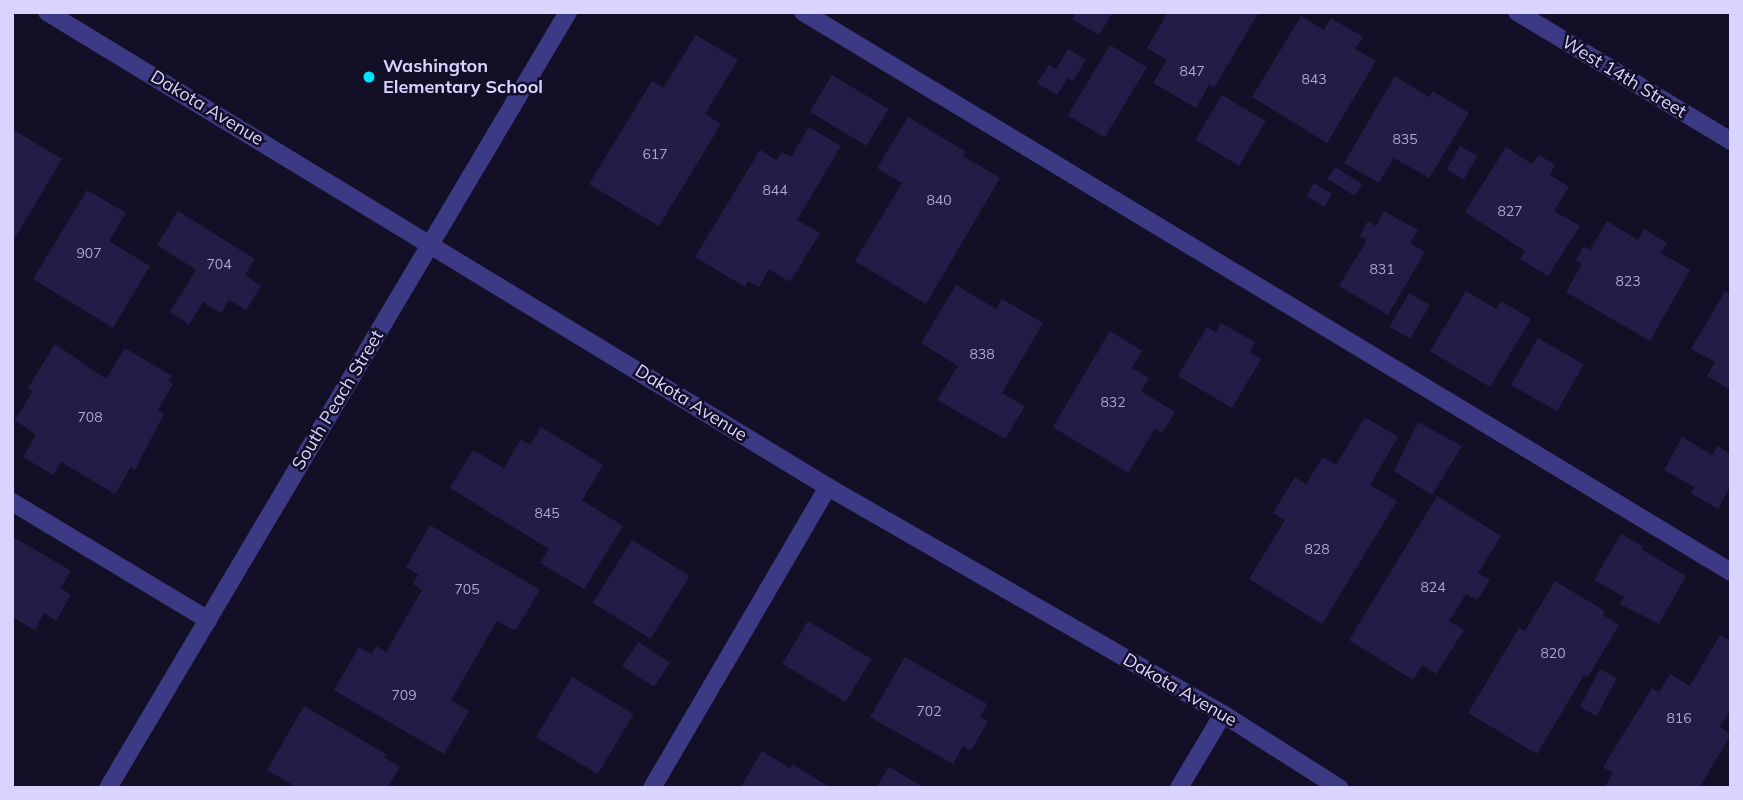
<!DOCTYPE html>
<html>
<head>
<meta charset="utf-8">
<style>
  body { margin:0 }
  #map { position:relative; width:1743px; height:800px; overflow:hidden; background:#130f26; font-family:Mulish,sans-serif }
  div>[style] { position:absolute }
  [style*='--x'] { left:calc(var(--x)*1px); top:calc(var(--y)*1px); width:calc(var(--w)*1px); rotate:calc(var(--a)*1deg) }
  .building>* { inset:0; background:#241b47; transform-origin:0 0 }
  .minor>* { height:18px; margin:-9px; padding:0 9px; transform-origin:9px; border-radius:9px; background:#3d3a85 }
  .dots>* { width:19px; height:19px; translate:-50% -50%; box-sizing:border-box; border:4px solid #130f26; border-radius:50% }
  span { translate:-50% -50%; white-space:nowrap; text-align:center; line-height:1.15; -webkit-text-stroke:5px #130f26; paint-order:stroke }
  .number-label { font-size:14px; color:#aca6d1 }
  .number-label span { -webkit-text-stroke-width:0 }
  .poi-label { font-size:18px; color:#d9d4ff; font-weight:700 }
  .left { translate:0 -50%; text-align:left }
  .street-label { font-size:18px; color:#d9d4ff }
  .frame { position:absolute; inset:0; border:14px solid #d9d4ff; pointer-events:none }
</style>
</head>
<body>
<div id="map">
  <div class="building">
    <i style="clip-path:polygon(1076px 12px,1113px 12px,1099px 35px,1072px 19px)"></i>
    <i style="clip-path:polygon(1168px 12px,1259px 12px,1214px 88px,1209px 85px,1196px 108px,1153px 83px,1167px 60px,1147px 48px)"></i>
    <i style="clip-path:polygon(1301px 16px,1324px 30px,1331px 18px,1363px 37px,1355px 49px,1376px 61px,1327px 143px,1252px 97px)"></i>
    <i style="clip-path:polygon(696px 35px,738px 60px,705px 114px,721px 124px,659px 226px,589px 184px,652px 81px,663px 88px)"></i>
    <i style="left:1110px;top:45px;width:43px;height:82px;rotate:31deg"></i>
    <i style="clip-path:polygon(1068px 49px,1086px 60px,1073px 81px,1068px 78px,1057px 95px,1037px 83px,1049px 65px,1056px 69px)"></i>
    <i style="left:832px;top:75px;width:66px;height:43px;rotate:31deg"></i>
    <i style="clip-path:polygon(1395px 76px,1429px 97px,1433px 91px,1469px 113px,1429px 178px,1394px 158px,1379px 183px,1344px 163px)"></i>
    <i style="left:1222px;top:95px;width:51px;height:52px;rotate:31deg"></i>
    <i style="clip-path:polygon(908px 117px,965px 151px,963px 156px,1000px 178px,926px 304px,855px 261px,902px 183px,877px 168px)"></i>
    <i style="clip-path:polygon(809px 127px,841px 146px,797px 220px,820px 233px,790px 282px,769px 269px,759px 287px,748px 281px,745px 287px,695px 257px,760px 150px,776px 160px,782px 152px,791px 157px)"></i>
    <i style="clip-path:polygon(12px 129px,62px 159px,12px 243px)"></i>
    <i style="left:1460px;top:146px;width:20px;height:27px;rotate:30deg"></i>
    <i style="clip-path:polygon(1506px 147px,1532px 164px,1539px 155px,1555px 165px,1550px 175px,1569px 187px,1554px 211px,1580px 226px,1548px 276px,1520px 259px,1525px 251px,1465px 212px)"></i>
    <i style="left:1335px;top:167px;width:32px;height:14px;rotate:32deg"></i>
    <i style="left:1314px;top:183px;width:21px;height:15px;rotate:31deg"></i>
    <i style="clip-path:polygon(87px 190px,126px 213px,109px 241px,150px 266px,113px 328px,33px 279px)"></i>
    <i style="clip-path:polygon(178px 211px,255px 259px,245px 275px,261px 286px,246px 310px,229px 300px,221px 313px,203px 302px,189px 325px,170px 312px,196px 270px,157px 245px)"></i>
    <i style="clip-path:polygon(1384px 211px,1418px 230px,1410px 243px,1425px 252px,1388px 315px,1339px 286px,1367px 240px,1360px 236px,1368px 221px,1376px 226px)"></i>
    <i style="clip-path:polygon(1607px 221px,1638px 240px,1644px 229px,1667px 243px,1661px 253px,1690px 270px,1650px 341px,1566px 292px,1582px 264px,1576px 260px,1584px 246px,1590px 250px)"></i>
    <i style="clip-path:polygon(956px 285px,996px 309px,1002px 299px,1043px 323px,1002px 393px,1025px 406px,1005px 439px,937px 400px,958px 366px,921px 343px)"></i>
    <i style="clip-path:polygon(1466px 291px,1496px 309px,1501px 301px,1531px 319px,1490px 387px,1430px 351px)"></i>
    <i style="clip-path:polygon(1725px 291px,1731px 295px,1731px 390px,1707px 376px,1715px 362px,1691px 349px)"></i>
    <i style="left:1409px;top:293px;width:24px;height:39px;rotate:30deg"></i>
    <i style="clip-path:polygon(1221px 323px,1255px 342px,1250px 352px,1261px 359px,1232px 408px,1178px 376px,1207px 327px,1216px 332px)"></i>
    <i style="clip-path:polygon(1110px 331px,1142px 351px,1132px 368px,1149px 378px,1141px 391px,1175px 412px,1162px 433px,1155px 429px,1128px 473px,1053px 427px)"></i>
    <i style="left:1538px;top:338px;width:53px;height:54px;rotate:30deg"></i>
    <i style="clip-path:polygon(55px 344px,106px 379px,125px 348px,172px 376px,168px 381px,173px 384px,158px 410px,164px 414px,135px 470px,131px 467px,115px 494px,61px 462px,53px 475px,23px 457px,36px 435px,15px 420px,33px 391px,28px 388px)"></i>
    <i style="clip-path:polygon(1365px 417px,1398px 437px,1370px 485px,1397px 501px,1322px 624px,1249px 579px,1285px 520px,1273px 513px,1295px 477px,1306px 484px,1323px 457px,1336px 465px)"></i>
    <i style="clip-path:polygon(1418px 422px,1462px 446px,1432px 495px,1394px 471px)"></i>
    <i style="clip-path:polygon(541px 427px,603px 465px,582px 500px,623px 526px,584px 589px,540px 563px,549px 549px,450px 488px,473px 450px,504px 468px,521px 439px,530px 445px)"></i>
    <i style="clip-path:polygon(1682px 437px,1712px 455px,1717px 446px,1731px 454px,1731px 485px,1718px 509px,1691px 493px,1694px 487px,1664px 470px)"></i>
    <i style="clip-path:polygon(1437px 496px,1501px 536px,1478px 573px,1490px 580px,1477px 600px,1466px 594px,1449px 621px,1464px 630px,1436px 674px,1422px 665px,1413px 680px,1349px 640px)"></i>
    <i style="clip-path:polygon(430px 525px,540px 590px,515px 631px,497px 621px,451px 700px,469px 711px,444px 754px,334px 690px,359px 647px,372px 654px,376px 646px,386px 652px,422px 590px,413px 584px,418px 575px,406px 567px)"></i>
    <i style="clip-path:polygon(1621px 534px,1643px 546px,1641px 549px,1686px 576px,1659px 624px,1620px 604px,1624px 597px,1594px 580px)"></i>
    <i style="clip-path:polygon(12px 536px,71px 571px,61px 588px,71px 595px,56px 621px,44px 613px,35px 630px,12px 617px)"></i>
    <i style="left:632px;top:540px;width:68px;height:74px;rotate:32deg"></i>
    <i style="clip-path:polygon(1555px 581px,1605px 611px,1603px 615px,1619px 625px,1588px 677px,1584px 675px,1537px 754px,1468px 713px,1519px 628px,1525px 631px)"></i>
    <i style="left:808px;top:621px;width:74px;height:50px;rotate:31deg"></i>
    <i style="clip-path:polygon(1720px 635px,1731px 641px,1731px 710px,1720px 726px,1731px 735px,1699px 788px,1604px 788px,1613px 773px,1603px 767px,1652px 688px,1659px 692px,1670px 674px,1690px 686px)"></i>
    <i style="left:638px;top:642px;width:38px;height:29px;rotate:33deg"></i>
    <i style="clip-path:polygon(905px 657px,987px 704px,980px 717px,988px 721px,971px 751px,963px 746px,953px 764px,870px 717px)"></i>
    <i style="left:1600px;top:669px;width:19px;height:43px;rotate:28deg"></i>
    <i style="left:572px;top:677px;width:72px;height:70px;rotate:31deg"></i>
    <i style="clip-path:polygon(304px 706px,386px 754px,384px 757px,400px 767px,387px 788px,298px 788px,267px 770px)"></i>
    <i style="clip-path:polygon(762px 751px,790px 768px,792px 764px,831px 788px,740px 788px)"></i>
    <i style="clip-path:polygon(889px 767px,925px 788px,876px 788px)"></i>
  </div>
  <div class="minor">
    <i style="--x:47;--y:12;--w:914;--a:31.31"></i>
    <i style="--x:828;--y:487;--w:456;--a:29.9"></i>
    <i style="--x:1223;--y:714;--w:138;--a:32.5"></i>
    <i style="--x:803;--y:12;--w:1084;--a:31.11"></i>
    <i style="--x:1517;--y:12;--w:250;--a:31.1"></i>
    <i style="--x:12;--y:502;--w:229;--a:31"></i>
    <i style="--x:108;--y:788;--w:902;--a:-59.34"></i>
    <i style="--x:652;--y:788;--w:349;--a:-59.7"></i>
    <i style="--x:1179;--y:788;--w:86;--a:-59.3"></i>
  </div>
  <div class="dots">
    <i style="left:369px;top:77px;background:#00e5ff"></i>
  </div>
  <div class="number-label">
    <span style="left:1192px;top:71px">847</span>
    <span style="left:1314px;top:79px">843</span>
    <span style="left:1405px;top:139px">835</span>
    <span style="left:655px;top:154px">617</span>
    <span style="left:775px;top:190px">844</span>
    <span style="left:939px;top:200px">840</span>
    <span style="left:1510px;top:211px">827</span>
    <span style="left:89px;top:253px">907</span>
    <span style="left:219px;top:264px">704</span>
    <span style="left:1382px;top:269px">831</span>
    <span style="left:1628px;top:281px">823</span>
    <span style="left:982px;top:354px">838</span>
    <span style="left:1113px;top:402px">832</span>
    <span style="left:90px;top:417px">708</span>
    <span style="left:547px;top:513px">845</span>
    <span style="left:1317px;top:549px">828</span>
    <span style="left:1433px;top:587px">824</span>
    <span style="left:467px;top:589px">705</span>
    <span style="left:1553px;top:653px">820</span>
    <span style="left:404px;top:695px">709</span>
    <span style="left:929px;top:711px">702</span>
    <span style="left:1679px;top:718px">816</span>
  </div>
  <div class="poi-label">
    <span class="left" style="left:383px;top:77px">Washington<br>Elementary School</span>
  </div>
  <div class="street-label">
    <span style="left:1624px;top:77px;rotate:31deg">West 14th Street</span>
    <span style="left:207px;top:108px;rotate:31deg">Dakota Avenue</span>
    <span style="left:338px;top:400px;rotate:-59deg">South Peach Street</span>
    <span style="left:691px;top:403px;rotate:32deg">Dakota Avenue</span>
    <span style="left:1180px;top:690px;rotate:30deg">Dakota Avenue</span>
  </div>
  <div class="frame"></div>
</div>
</body>
</html>
